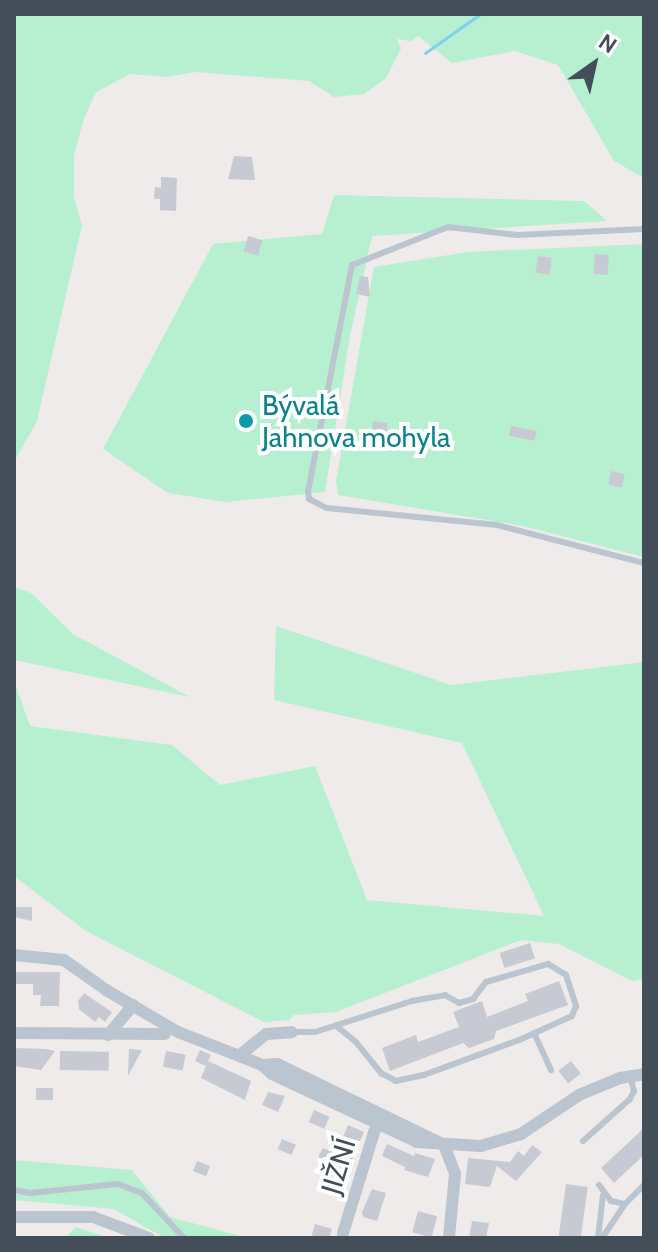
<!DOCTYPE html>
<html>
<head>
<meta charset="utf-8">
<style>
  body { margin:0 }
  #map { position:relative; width:658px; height:1252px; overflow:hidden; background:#efebeb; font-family:Cabin,sans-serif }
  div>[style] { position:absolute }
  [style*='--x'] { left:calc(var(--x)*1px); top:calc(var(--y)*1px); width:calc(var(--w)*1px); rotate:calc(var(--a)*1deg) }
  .green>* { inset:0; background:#b6f0d0 }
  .stream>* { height:3px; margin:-1.5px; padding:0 1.5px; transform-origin:1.5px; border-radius:1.5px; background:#81d1ee }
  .building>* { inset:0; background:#c7cad2; transform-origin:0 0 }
  .service>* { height:6px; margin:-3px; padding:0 3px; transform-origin:3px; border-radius:3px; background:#bbc5cf }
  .minor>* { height:12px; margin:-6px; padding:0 6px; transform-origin:6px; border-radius:6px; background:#bbc5cf }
  .dots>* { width:22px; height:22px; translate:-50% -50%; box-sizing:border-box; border:4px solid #fff; border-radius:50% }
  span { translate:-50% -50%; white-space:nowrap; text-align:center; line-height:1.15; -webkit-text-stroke:8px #fff; paint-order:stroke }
  .culture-label { font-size:28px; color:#0d838f }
  .left { translate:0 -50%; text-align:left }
  .street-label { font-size:28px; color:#434e59 }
  .frame { position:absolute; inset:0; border:16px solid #434e59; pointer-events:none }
  .north { position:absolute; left:554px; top:24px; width:80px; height:80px; -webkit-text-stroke:6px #fff; paint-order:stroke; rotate:34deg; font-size:22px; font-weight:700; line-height:32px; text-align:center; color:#434e59 }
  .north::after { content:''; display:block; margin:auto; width:28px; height:36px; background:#434e59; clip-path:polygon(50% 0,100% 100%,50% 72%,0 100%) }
</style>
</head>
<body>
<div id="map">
  <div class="green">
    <i style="clip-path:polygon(14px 14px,644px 14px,644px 178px,614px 161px,558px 65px,515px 51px,452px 63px,418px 36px,411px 41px,397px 39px,401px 49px,386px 78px,364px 94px,334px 97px,309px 81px,196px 72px,165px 77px,130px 74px,96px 92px,83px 121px,74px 156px,74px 198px,82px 225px,37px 421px,14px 462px)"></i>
    <i style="clip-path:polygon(334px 195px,584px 201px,607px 221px,372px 236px,350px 336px,325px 492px,226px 502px,168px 493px,103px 449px,213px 244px,322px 234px)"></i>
    <i style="clip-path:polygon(644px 244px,644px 557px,523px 526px,338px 495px,336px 481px,374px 267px,468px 252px)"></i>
    <i style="clip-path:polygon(14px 587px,31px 593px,73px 634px,190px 697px,14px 660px)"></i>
    <i style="clip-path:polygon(276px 626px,451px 685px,644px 662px,644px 979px,632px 981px,559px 944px,521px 940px,336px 1012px,294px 1015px,289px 1020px,264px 1022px,86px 931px,14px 876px,14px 681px,30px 726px,172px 745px,220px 785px,315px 766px,367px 900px,544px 916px,462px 743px,274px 700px)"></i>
    <i style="clip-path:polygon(14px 1160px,132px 1170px,170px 1217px,248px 1238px,164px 1238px,114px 1209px,14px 1200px)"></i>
    <i style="clip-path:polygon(76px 1227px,109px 1238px,65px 1238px)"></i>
  </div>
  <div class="stream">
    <i style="--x:425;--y:53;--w:67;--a:-35.3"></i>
  </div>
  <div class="building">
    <i style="clip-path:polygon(234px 156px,252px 157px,255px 180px,228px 179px)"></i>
    <i style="clip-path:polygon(161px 177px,177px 178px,176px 211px,160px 210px,160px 199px,154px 199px,155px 187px,161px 188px)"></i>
    <i style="left:248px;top:236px;width:15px;height:16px;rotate:16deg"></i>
    <i style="left:595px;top:254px;width:14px;height:20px;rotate:4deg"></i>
    <i style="left:538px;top:256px;width:14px;height:17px;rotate:8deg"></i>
    <i style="clip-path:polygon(360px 276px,368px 277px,370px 297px,356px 294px)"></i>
    <i style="left:373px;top:421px;width:15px;height:11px;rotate:8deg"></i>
    <i style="left:511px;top:426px;width:26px;height:10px;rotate:11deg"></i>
    <i style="left:611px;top:471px;width:14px;height:14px;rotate:12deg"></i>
    <i style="clip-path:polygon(14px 907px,32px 907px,32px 921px,14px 917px)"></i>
    <i style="left:530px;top:943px;width:16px;height:32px;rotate:72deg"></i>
    <i style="clip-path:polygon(14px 972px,60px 972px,59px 1006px,40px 1006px,41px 995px,33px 995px,33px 984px,14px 984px)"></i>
    <i style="clip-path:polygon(559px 981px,568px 1005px,496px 1031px,494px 1039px,469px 1048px,463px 1043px,390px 1071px,382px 1048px,416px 1035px,418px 1042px,459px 1027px,453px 1012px,466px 1007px,482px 1001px,487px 1017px,528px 1001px,525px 994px)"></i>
    <i style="clip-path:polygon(84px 993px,112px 1012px,105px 1022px,99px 1017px,95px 1022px,79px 1009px,78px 1001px)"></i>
    <i style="clip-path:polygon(14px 1048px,46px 1049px,55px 1051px,41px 1070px,14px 1066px)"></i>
    <i style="clip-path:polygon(129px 1049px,142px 1050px,128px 1076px)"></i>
    <i style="clip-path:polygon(200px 1050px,211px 1055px,208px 1061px,251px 1081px,245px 1100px,201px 1078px,206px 1066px,195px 1061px)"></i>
    <i style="left:60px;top:1051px;width:49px;height:19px;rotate:1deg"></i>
    <i style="left:166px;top:1051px;width:20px;height:16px;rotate:11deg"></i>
    <i style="left:571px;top:1061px;width:16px;height:16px;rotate:52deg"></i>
    <i style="left:36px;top:1088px;width:17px;height:12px"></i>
    <i style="clip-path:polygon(268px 1092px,285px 1096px,278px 1112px,262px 1105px)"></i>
    <i style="left:314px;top:1110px;width:17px;height:13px;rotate:24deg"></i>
    <i style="clip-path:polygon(348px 1125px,364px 1132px,350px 1164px,343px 1194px,327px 1190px,333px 1163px,318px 1157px,323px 1148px,336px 1153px)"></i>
    <i style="clip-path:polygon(644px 1128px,644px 1155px,614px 1183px,601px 1168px)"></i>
    <i style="left:282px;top:1139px;width:15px;height:11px;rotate:23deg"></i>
    <i style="clip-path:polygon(387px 1144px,414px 1156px,415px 1153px,435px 1159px,428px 1177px,404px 1170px,405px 1167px,382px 1156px)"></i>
    <i style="clip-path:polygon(532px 1145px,542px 1152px,516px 1181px,497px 1166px,490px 1187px,465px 1184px,468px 1158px,510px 1162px,518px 1151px,524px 1156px)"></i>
    <i style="left:197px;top:1161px;width:14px;height:11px;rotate:21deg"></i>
    <i style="left:566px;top:1184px;width:22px;height:55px;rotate:8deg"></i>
    <i style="clip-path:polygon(372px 1189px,386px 1193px,377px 1221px,363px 1217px,362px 1212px)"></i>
    <i style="left:418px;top:1211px;width:20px;height:22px;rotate:15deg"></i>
    <i style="clip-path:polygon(472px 1221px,489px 1223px,486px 1238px,469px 1238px)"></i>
    <i style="clip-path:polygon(315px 1224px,332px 1229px,329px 1238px,311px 1238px)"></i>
  </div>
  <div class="service">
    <i style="--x:644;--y:229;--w:127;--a:177.3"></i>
    <i style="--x:517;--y:235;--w:69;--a:-173.4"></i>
    <i style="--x:448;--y:227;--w:103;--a:158.4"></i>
    <i style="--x:352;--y:265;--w:230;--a:101"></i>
    <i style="--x:308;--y:491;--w:8;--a:83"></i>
    <i style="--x:309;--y:499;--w:20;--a:27"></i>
    <i style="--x:327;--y:508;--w:171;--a:5.7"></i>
    <i style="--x:497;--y:525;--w:152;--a:14.5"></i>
    <i style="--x:292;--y:1032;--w:23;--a:0"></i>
    <i style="--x:315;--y:1032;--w:102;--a:-17.7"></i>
    <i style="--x:412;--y:1001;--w:34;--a:-10"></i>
    <i style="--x:445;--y:995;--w:16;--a:30"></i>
    <i style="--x:459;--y:1003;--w:15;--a:-16"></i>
    <i style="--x:473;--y:999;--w:21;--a:-53"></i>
    <i style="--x:486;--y:982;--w:65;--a:-16.2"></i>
    <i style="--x:548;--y:964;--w:21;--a:31"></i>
    <i style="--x:566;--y:975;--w:33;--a:72"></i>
    <i style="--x:576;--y:1006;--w:11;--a:112"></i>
    <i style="--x:572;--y:1016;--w:58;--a:155.6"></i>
    <i style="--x:519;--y:1040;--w:101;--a:159.8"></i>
    <i style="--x:424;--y:1075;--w:29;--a:168"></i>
    <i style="--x:396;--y:1081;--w:17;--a:-152"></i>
    <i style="--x:381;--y:1073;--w:40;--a:-129"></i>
    <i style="--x:356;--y:1042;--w:26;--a:-141"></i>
    <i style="--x:534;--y:1033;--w:41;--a:65.3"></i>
    <i style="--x:583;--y:1141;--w:63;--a:-41.8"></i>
    <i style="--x:630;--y:1099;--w:9;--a:-63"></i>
    <i style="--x:634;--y:1091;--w:16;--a:-105"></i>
    <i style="--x:599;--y:1185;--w:20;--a:53"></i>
    <i style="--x:611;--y:1201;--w:14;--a:12"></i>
    <i style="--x:14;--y:1190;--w:16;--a:11"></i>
    <i style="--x:30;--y:1193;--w:88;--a:-5.8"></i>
    <i style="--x:118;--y:1184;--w:26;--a:21"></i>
    <i style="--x:142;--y:1193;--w:62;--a:47"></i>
    <i style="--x:598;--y:1238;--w:43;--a:-83.4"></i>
    <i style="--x:602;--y:1238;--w:41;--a:-55.9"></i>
    <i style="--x:625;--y:1204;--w:27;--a:-45"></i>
  </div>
  <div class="minor">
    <i style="--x:14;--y:955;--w:50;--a:5.7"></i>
    <i style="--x:64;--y:960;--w:52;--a:35.5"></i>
    <i style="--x:106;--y:990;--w:83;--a:30.3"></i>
    <i style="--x:178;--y:1032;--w:90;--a:21.4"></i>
    <i style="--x:262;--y:1065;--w:13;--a:42"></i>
    <i style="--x:272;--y:1074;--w:160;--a:25.1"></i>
    <i style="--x:417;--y:1142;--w:64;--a:3.6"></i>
    <i style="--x:481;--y:1146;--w:42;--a:-16.7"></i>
    <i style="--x:521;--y:1134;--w:70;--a:-33.9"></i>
    <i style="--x:579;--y:1095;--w:44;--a:-22.5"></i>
    <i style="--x:620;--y:1078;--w:24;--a:-9"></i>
    <i style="--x:14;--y:1033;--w:151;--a:0.4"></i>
    <i style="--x:108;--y:1035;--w:39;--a:-50"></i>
    <i style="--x:240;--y:1055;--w:33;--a:-39"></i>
    <i style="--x:266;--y:1034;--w:26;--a:-4"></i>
    <i style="--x:262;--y:1065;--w:15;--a:-4"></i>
    <i style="--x:277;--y:1064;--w:179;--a:25.8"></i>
    <i style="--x:444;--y:1145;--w:31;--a:69"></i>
    <i style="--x:455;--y:1174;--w:64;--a:95.4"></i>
    <i style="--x:14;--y:1217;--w:79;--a:0"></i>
    <i style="--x:93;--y:1217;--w:60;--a:20.6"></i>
    <i style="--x:343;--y:1233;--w:106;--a:-72.9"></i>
    <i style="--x:374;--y:1132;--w:14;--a:-60"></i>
  </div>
  <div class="dots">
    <i style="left:246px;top:421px;background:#0f9aa8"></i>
  </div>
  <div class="culture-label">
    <span class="left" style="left:262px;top:421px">Bývalá<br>Jahnova mohyla</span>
  </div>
  <div class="street-label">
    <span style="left:338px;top:1166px;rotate:-73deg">JIŽNÍ</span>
  </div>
  <div class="frame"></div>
  <div class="north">N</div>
</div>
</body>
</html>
